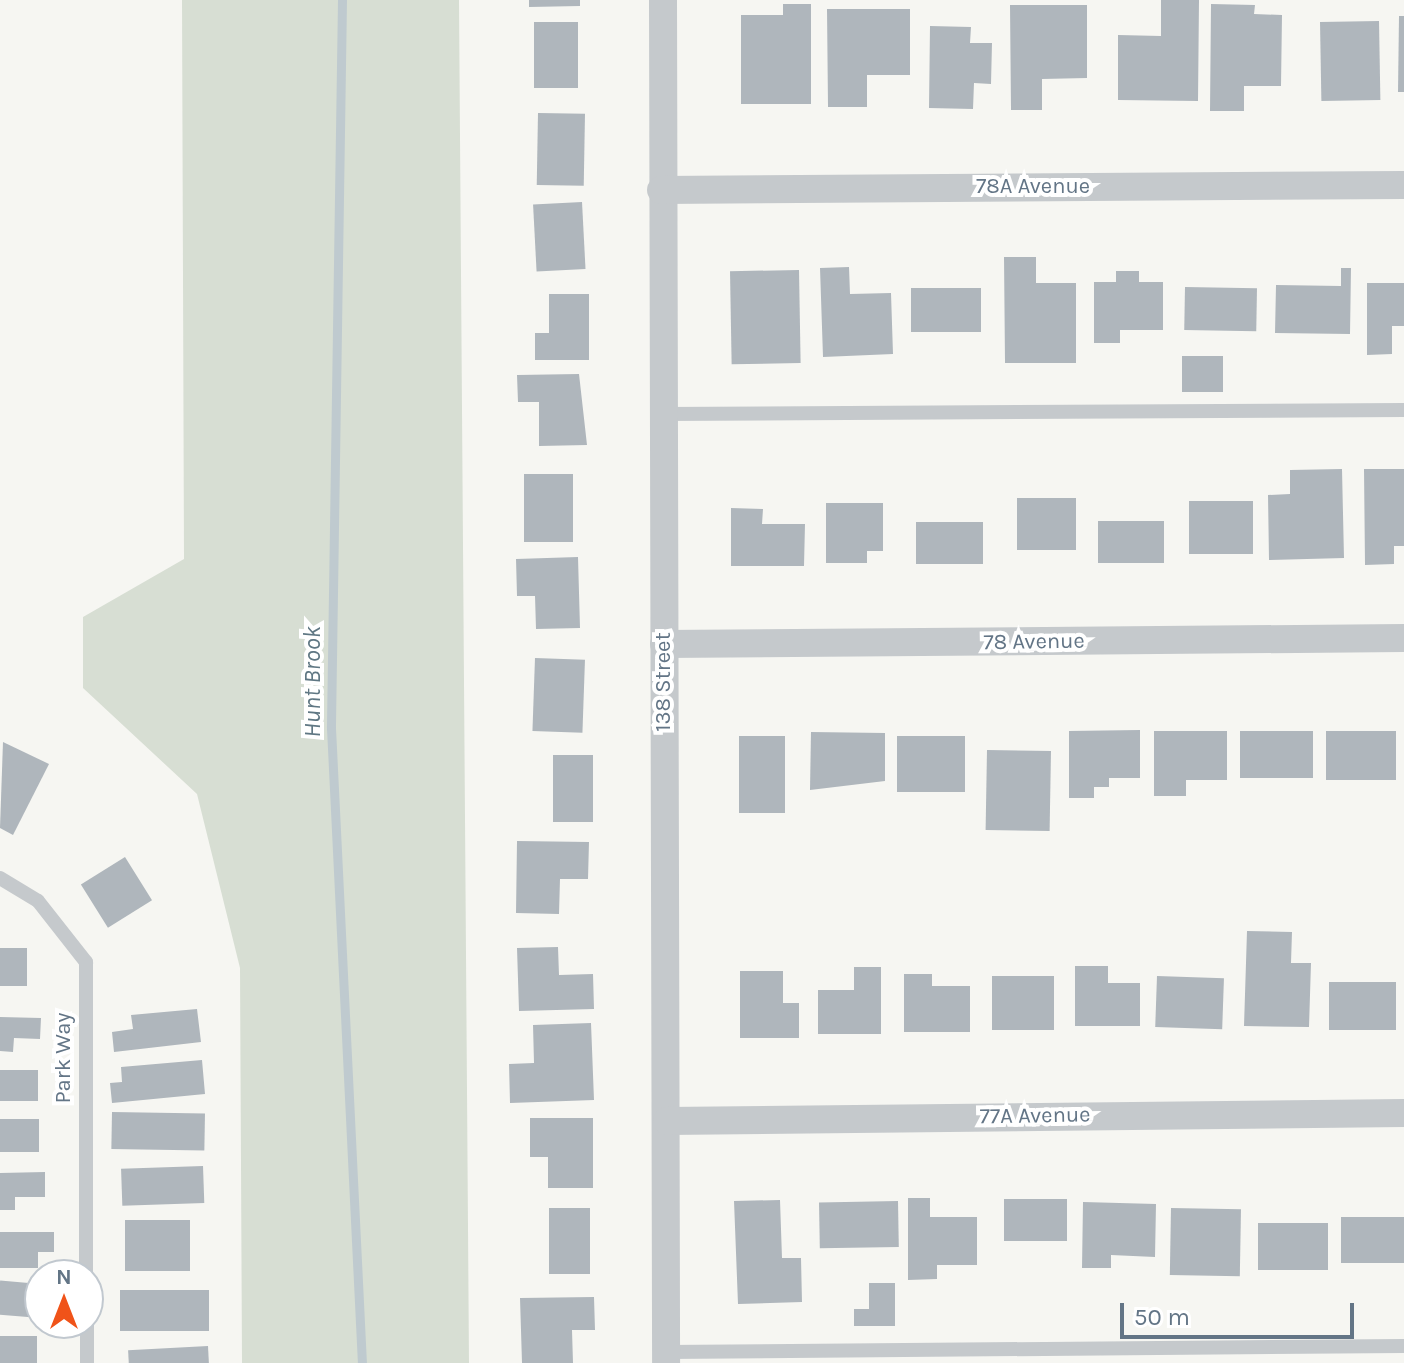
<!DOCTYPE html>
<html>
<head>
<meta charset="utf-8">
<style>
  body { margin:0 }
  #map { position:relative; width:1404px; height:1363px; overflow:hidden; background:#f6f6f2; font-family:Karla,sans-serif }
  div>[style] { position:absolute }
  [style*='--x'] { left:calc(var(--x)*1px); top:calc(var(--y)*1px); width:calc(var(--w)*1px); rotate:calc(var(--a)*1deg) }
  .green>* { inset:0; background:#d7ded3 }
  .stream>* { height:9px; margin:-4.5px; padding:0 4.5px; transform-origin:4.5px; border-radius:4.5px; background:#bfcacf }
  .building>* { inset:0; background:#afb6bc; transform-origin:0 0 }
  .service>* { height:14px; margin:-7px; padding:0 7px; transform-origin:7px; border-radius:7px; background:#c5c9cc }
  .minor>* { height:28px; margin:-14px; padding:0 14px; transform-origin:14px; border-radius:14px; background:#c5c9cc }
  span { translate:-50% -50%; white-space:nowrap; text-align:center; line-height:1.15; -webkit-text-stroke:8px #fff; paint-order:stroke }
  .street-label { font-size:22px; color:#637586 }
  .water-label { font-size:24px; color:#5f7783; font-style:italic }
  .north { position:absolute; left:24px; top:1259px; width:80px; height:80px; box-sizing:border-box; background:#fff; border:2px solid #c1c8cf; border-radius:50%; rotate:0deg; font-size:22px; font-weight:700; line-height:32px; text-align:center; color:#637586 }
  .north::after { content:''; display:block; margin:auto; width:28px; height:36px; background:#f05319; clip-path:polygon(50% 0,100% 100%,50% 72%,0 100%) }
  .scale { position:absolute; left:1120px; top:1303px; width:234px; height:36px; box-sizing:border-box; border:4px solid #637586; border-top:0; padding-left:10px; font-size:24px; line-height:28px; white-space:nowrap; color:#637586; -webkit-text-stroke:6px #fff; paint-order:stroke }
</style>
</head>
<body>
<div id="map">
  <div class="green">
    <i style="clip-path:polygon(182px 0,459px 0,469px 1363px,242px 1363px,240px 968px,197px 794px,83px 688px,83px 617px,184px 559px)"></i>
  </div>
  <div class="stream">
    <i style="--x:342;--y:0;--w:728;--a:90.87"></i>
    <i style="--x:331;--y:728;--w:636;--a:87.21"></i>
  </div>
  <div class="building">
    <i style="clip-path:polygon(529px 0,580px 0,580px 6px,529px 7px)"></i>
    <i style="clip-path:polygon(1161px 0,1199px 0,1198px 101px,1118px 100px,1118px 35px,1161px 36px)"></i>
    <i style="clip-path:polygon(783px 4px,811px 4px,811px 104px,741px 104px,741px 15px,783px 15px)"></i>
    <i style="clip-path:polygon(1211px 4px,1255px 5px,1254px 14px,1282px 15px,1281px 86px,1244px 86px,1244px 111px,1210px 111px)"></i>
    <i style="clip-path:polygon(1010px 5px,1087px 5px,1087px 78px,1042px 79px,1042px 110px,1011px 110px)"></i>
    <i style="clip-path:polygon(827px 9px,910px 9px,910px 75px,867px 75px,867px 107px,828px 107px)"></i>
    <i style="clip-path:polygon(1399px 16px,1404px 16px,1404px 92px,1398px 92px)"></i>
    <i style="left:1379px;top:21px;width:79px;height:59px;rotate:89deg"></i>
    <i style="left:534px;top:22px;width:44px;height:66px"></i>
    <i style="clip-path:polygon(930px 26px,971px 27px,970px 43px,992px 43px,991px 84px,974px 83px,973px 109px,929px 108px)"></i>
    <i style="left:538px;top:113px;width:47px;height:72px;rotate:1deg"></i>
    <i style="left:582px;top:202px;width:67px;height:49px;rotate:87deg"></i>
    <i style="clip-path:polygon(1004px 257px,1036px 257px,1036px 283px,1076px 283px,1076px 363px,1005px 363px)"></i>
    <i style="clip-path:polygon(849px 267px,850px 294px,891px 293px,893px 354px,823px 357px,820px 268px)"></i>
    <i style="clip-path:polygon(1341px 268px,1351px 268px,1350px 334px,1275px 333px,1276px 285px,1341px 286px)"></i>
    <i style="left:799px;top:270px;width:93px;height:69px;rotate:89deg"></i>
    <i style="clip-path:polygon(1116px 271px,1139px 271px,1139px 282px,1163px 282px,1163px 330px,1120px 330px,1120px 343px,1094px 343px,1094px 282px,1116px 282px)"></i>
    <i style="clip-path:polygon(1367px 283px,1404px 283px,1404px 326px,1392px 326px,1392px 354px,1367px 355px)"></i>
    <i style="left:1185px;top:287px;width:72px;height:43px;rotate:1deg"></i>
    <i style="left:911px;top:288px;width:70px;height:44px"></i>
    <i style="clip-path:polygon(549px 294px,589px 294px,589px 360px,535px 360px,535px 333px,549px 333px)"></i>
    <i style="left:1182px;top:356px;width:41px;height:36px"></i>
    <i style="clip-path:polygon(579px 374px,587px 445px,539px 446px,539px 402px,518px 402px,517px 375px)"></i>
    <i style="clip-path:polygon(1342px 469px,1344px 558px,1269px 560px,1268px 495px,1290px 494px,1290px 470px)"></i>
    <i style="clip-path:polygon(1364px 469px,1404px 469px,1404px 546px,1394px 546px,1394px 564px,1365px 565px)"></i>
    <i style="left:524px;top:474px;width:49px;height:68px"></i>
    <i style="left:1017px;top:498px;width:59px;height:52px"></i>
    <i style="left:1189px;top:501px;width:64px;height:53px"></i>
    <i style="clip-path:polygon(826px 503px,883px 503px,883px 551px,867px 551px,867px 563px,826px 563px)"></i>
    <i style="clip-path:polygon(731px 508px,763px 509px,762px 524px,805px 524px,804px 566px,731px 566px)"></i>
    <i style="left:1098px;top:521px;width:66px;height:42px"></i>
    <i style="left:916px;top:522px;width:67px;height:42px"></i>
    <i style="clip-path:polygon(578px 557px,580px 628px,536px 629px,535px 596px,517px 596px,516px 559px)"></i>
    <i style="left:535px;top:658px;width:50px;height:73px;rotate:2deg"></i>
    <i style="clip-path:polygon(1140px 730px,1140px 778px,1109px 778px,1109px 787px,1094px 787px,1094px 798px,1069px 798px,1069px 731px)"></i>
    <i style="clip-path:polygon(1154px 731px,1227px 731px,1227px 780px,1186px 780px,1186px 796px,1154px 796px)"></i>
    <i style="left:1240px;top:731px;width:73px;height:47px"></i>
    <i style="left:1396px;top:731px;width:49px;height:70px;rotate:90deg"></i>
    <i style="clip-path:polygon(811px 732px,885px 733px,885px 781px,810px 790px)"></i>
    <i style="left:739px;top:736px;width:46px;height:77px"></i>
    <i style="left:897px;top:736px;width:68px;height:56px"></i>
    <i style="clip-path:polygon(3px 742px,49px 764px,13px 835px,0 828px)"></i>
    <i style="left:987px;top:750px;width:64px;height:80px;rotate:1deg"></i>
    <i style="left:553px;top:755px;width:40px;height:67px"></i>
    <i style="clip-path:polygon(517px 841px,589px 842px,588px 879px,560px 879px,559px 914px,516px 913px)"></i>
    <i style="left:125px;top:857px;width:51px;height:52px;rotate:58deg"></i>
    <i style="clip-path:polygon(1247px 931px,1292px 932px,1291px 963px,1311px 963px,1309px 1027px,1244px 1026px)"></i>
    <i style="clip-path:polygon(558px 947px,559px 975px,593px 974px,594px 1009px,519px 1011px,517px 948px)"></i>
    <i style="left:0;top:948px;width:27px;height:38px"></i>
    <i style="clip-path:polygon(1075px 966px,1108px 966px,1108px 983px,1140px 983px,1140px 1026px,1075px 1026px)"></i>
    <i style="clip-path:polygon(854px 967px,881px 967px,881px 1034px,818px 1034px,818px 990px,854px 990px)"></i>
    <i style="clip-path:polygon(740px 971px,783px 971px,783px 1003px,799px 1003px,799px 1038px,740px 1038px)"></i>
    <i style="clip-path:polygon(904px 974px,932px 974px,932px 986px,970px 986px,970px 1032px,904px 1032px)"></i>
    <i style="left:992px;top:976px;width:62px;height:54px"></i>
    <i style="left:1157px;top:976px;width:67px;height:51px;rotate:2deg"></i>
    <i style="left:1329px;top:982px;width:67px;height:48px"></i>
    <i style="clip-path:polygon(197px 1009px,201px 1042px,114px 1052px,112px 1032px,133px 1029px,131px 1015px)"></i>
    <i style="clip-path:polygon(0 1017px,41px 1018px,40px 1039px,14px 1038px,13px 1052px,0 1051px)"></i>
    <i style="clip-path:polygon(591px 1023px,594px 1100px,510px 1103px,509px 1064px,534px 1063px,533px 1025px)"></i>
    <i style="clip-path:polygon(202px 1060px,205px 1094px,112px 1103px,110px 1083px,122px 1082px,121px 1067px)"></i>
    <i style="left:0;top:1070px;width:38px;height:31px"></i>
    <i style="left:112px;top:1112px;width:93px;height:37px;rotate:1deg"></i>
    <i style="clip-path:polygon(530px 1118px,593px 1118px,593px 1188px,548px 1188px,548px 1157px,530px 1157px)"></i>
    <i style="left:0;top:1119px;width:39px;height:33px"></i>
    <i style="left:203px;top:1166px;width:37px;height:82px;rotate:88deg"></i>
    <i style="clip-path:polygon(45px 1172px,45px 1197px,15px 1197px,15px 1210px,0 1210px,0 1173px)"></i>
    <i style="clip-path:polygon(908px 1198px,930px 1198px,930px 1217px,977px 1217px,977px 1265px,937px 1265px,937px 1279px,908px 1280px)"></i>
    <i style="left:1004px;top:1199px;width:63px;height:42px"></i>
    <i style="clip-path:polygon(780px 1200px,782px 1258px,801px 1258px,802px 1302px,738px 1304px,734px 1201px)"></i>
    <i style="left:898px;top:1201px;width:46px;height:79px;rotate:89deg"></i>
    <i style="clip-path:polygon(1083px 1202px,1156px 1204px,1155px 1257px,1111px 1255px,1111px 1268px,1082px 1268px)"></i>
    <i style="left:549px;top:1208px;width:41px;height:66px"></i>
    <i style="left:1171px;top:1208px;width:70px;height:67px;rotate:1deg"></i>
    <i style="left:1341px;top:1217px;width:63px;height:46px"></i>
    <i style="left:125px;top:1220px;width:65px;height:51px"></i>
    <i style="left:1258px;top:1223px;width:70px;height:47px"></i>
    <i style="clip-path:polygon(0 1232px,54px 1232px,54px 1252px,38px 1252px,38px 1268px,0 1268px)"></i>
    <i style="clip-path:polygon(869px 1283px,895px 1283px,895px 1326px,854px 1326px,854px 1309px,869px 1309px)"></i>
    <i style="left:40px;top:1284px;width:34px;height:40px;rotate:95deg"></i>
    <i style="left:120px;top:1290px;width:89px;height:41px"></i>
    <i style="clip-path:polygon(594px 1297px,595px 1330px,572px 1330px,573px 1363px,522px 1363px,520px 1298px)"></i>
    <i style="left:0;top:1336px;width:37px;height:27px"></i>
    <i style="left:208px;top:1346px;width:17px;height:80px;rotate:87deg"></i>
  </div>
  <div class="service">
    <i style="--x:663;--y:414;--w:741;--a:-0.31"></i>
    <i style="--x:0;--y:878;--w:44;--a:31.2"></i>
    <i style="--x:38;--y:901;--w:78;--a:51.8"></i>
    <i style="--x:86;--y:962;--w:313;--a:90"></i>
    <i style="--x:87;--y:1323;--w:40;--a:90"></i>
    <i style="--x:666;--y:1352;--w:738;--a:-0.47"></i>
  </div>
  <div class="minor">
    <i style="--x:663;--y:0;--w:1363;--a:89.87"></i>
    <i style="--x:661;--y:190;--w:743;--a:-0.39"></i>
    <i style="--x:664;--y:644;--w:740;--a:-0.46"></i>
    <i style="--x:667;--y:1121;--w:737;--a:-0.62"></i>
  </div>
  <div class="street-label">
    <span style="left:1033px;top:187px">78A Avenue</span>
    <span style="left:1034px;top:642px;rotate:-1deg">78 Avenue</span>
    <span style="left:664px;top:682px;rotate:-90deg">138 Street</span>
    <span style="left:64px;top:1058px;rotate:-90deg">Park Way</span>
    <span style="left:1035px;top:1116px;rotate:-1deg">77A Avenue</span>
  </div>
  <div class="water-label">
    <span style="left:313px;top:682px;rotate:-90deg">Hunt Brook</span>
  </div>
  <div class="north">N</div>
  <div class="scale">50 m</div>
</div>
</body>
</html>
